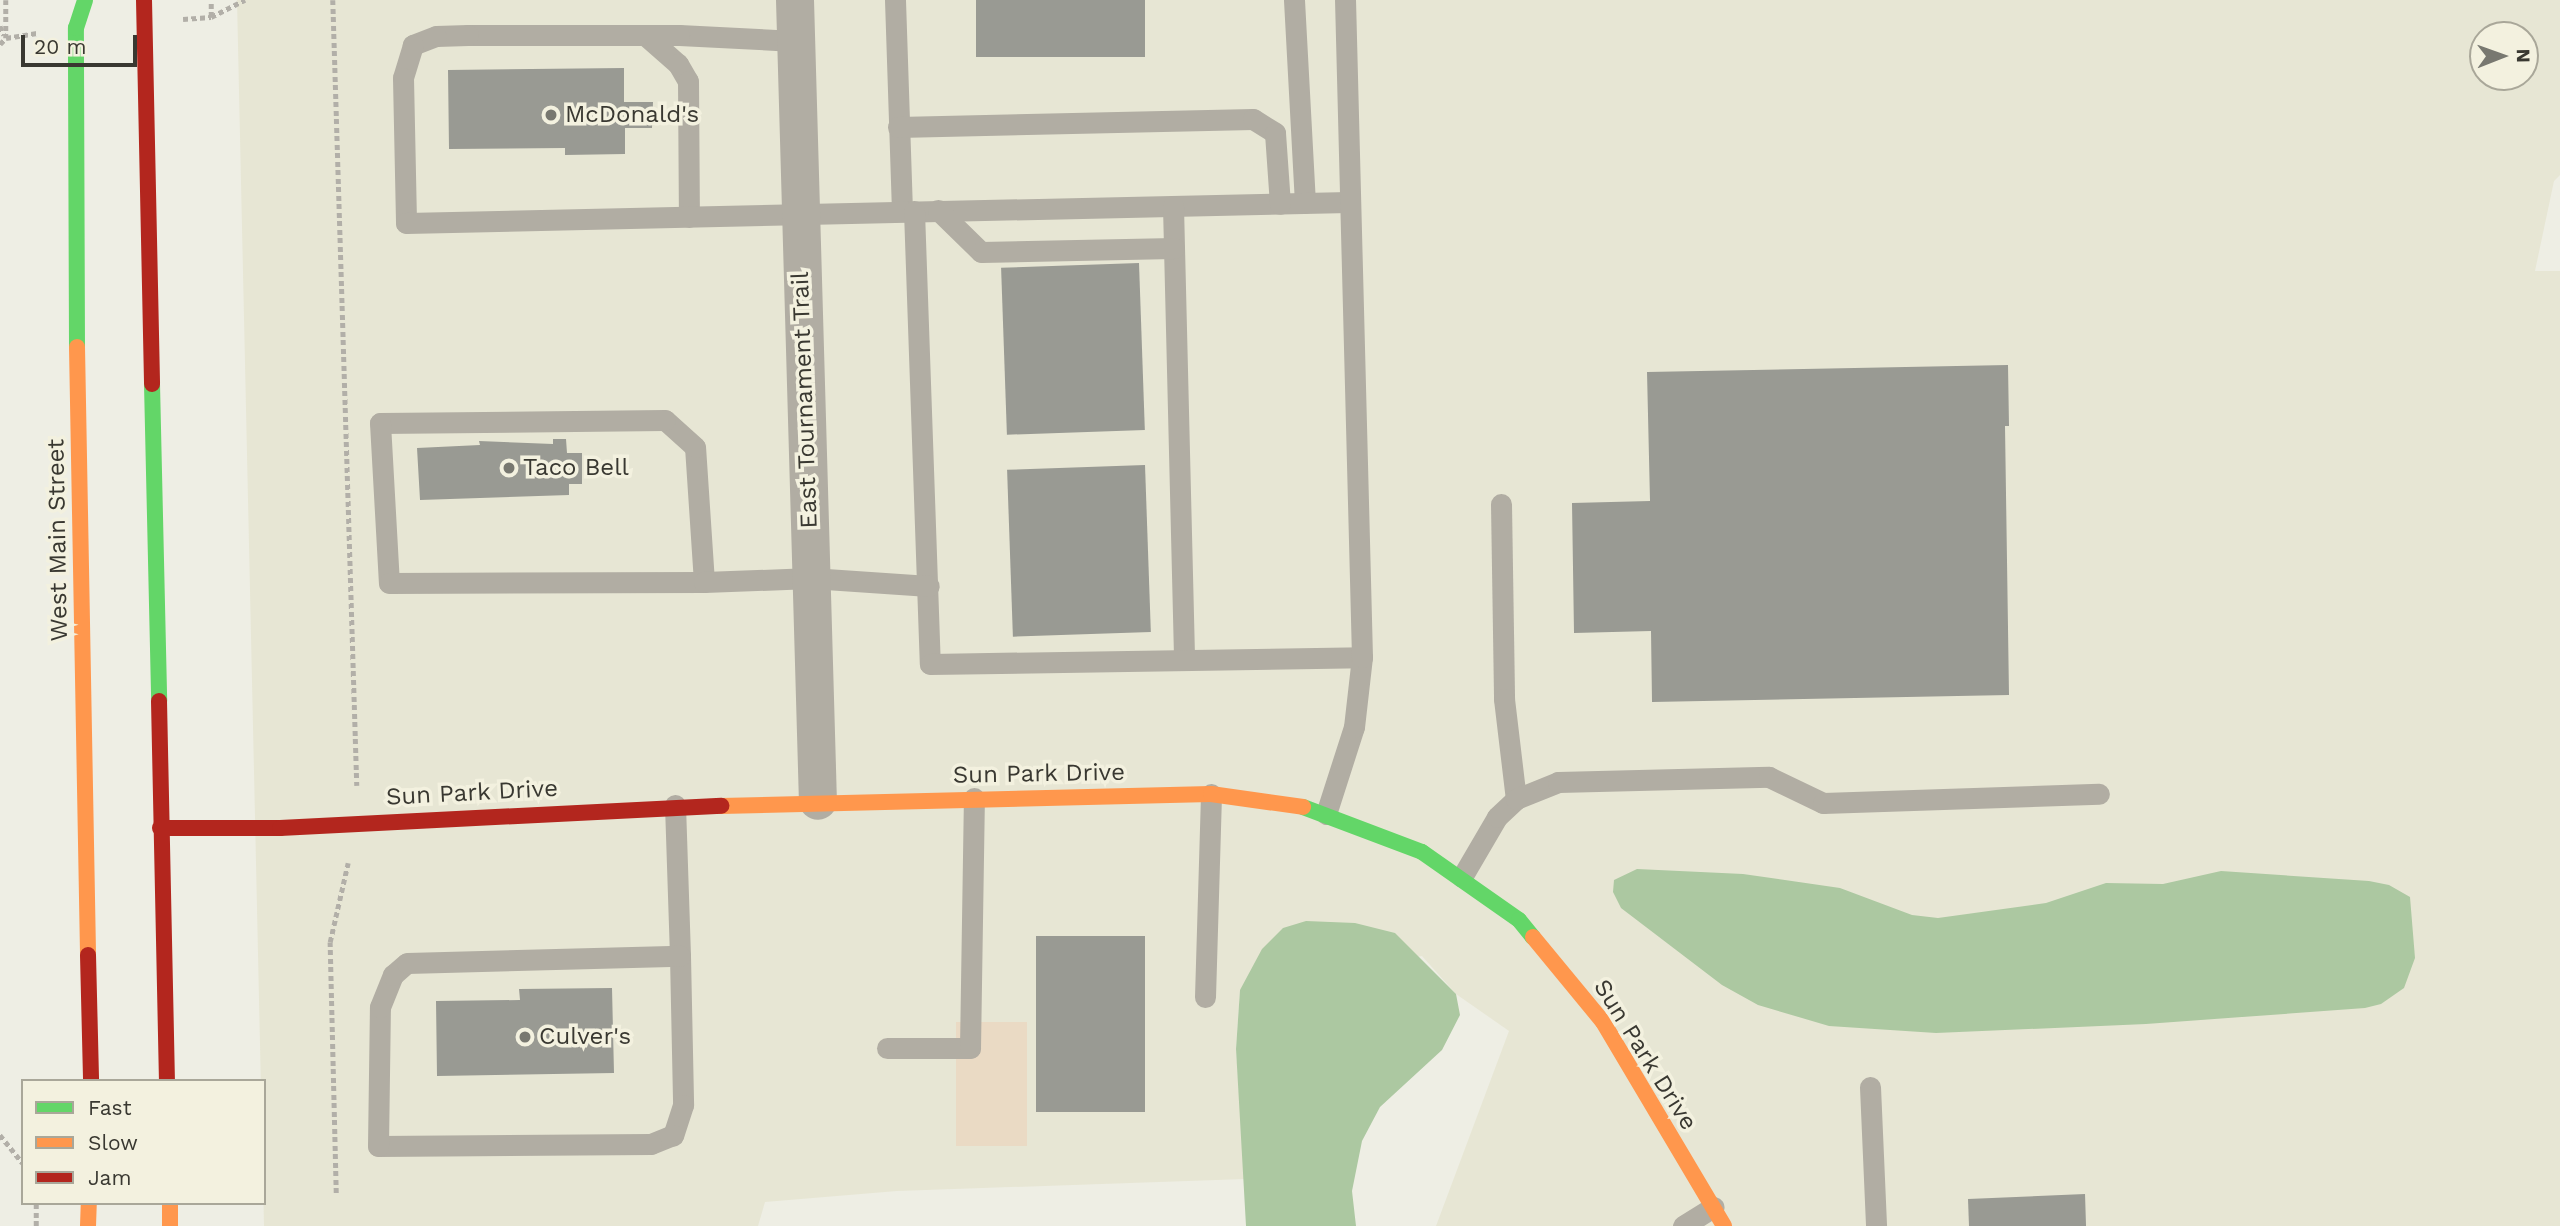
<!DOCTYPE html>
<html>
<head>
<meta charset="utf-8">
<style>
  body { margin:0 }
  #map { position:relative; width:2560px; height:1226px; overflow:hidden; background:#eeeee4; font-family:"Work Sans",sans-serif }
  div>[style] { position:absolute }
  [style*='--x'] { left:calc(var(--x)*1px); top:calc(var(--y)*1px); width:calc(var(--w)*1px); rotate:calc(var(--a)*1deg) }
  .built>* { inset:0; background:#e7e6d4 }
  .green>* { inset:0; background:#eadac4; transform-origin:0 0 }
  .water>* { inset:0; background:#acc8a1 }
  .building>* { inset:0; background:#999a93; transform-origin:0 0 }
  .path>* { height:4.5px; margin-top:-2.25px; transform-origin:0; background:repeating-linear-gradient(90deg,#b2afa8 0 5px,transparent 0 8.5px) }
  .lane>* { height:21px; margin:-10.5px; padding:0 10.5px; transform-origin:10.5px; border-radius:10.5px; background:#b1ada3 }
  .street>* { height:38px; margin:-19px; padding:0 19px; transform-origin:19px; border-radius:19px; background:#b1ada3 }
  .fast>* { height:16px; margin:-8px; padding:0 8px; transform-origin:8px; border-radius:8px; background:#63d668 }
  .slow>* { height:16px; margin:-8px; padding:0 8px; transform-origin:8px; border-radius:8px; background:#ff974d }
  .jam>* { height:16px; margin:-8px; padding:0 8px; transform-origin:8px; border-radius:8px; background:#b3261e }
  .dots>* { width:19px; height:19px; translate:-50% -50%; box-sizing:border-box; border:4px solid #f3f1df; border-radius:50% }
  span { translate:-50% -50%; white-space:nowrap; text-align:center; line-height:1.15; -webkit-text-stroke:7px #f3f1df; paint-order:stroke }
  .poi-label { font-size:24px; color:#393831 }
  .left { translate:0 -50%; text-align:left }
  .street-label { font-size:24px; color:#393831 }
  .legend { position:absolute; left:21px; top:1079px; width:245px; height:126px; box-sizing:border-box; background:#f3f1df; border:2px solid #a9a799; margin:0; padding:9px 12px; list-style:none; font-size:21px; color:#393831 }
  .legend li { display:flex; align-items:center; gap:14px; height:35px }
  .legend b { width:35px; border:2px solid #a9a799 }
  .north { position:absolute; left:2469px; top:21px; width:70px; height:70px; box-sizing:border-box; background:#f3f1df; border:2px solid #a9a799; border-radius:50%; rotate:89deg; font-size:19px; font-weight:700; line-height:28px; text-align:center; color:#393831 }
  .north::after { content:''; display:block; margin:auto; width:24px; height:32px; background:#787870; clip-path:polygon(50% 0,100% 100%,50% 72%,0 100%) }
  .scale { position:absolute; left:21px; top:35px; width:116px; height:32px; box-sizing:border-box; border:4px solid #393831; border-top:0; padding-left:9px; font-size:21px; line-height:24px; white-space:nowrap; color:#393831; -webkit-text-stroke:5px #f3f1df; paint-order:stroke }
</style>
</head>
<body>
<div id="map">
  <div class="built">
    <i style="clip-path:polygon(evenodd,237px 0,2560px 0,2560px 175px,2554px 181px,2535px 271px,2560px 271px,2560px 1226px,1436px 1226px,1509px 1031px,1456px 994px,1422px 956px,1240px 990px,1236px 1049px,1245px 1179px,897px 1191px,765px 1202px,758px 1226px,264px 1226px,237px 0,2483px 35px,2525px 35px,2525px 77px,2483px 77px,2483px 35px)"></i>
  </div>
  <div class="green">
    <i style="left:956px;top:1022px;width:71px;height:124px"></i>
  </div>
  <div class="water">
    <i style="clip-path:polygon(1637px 869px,1743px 874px,1840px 888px,1912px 915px,1938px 918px,2046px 903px,2106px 883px,2163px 884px,2221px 871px,2369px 881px,2389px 885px,2410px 897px,2415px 958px,2404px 988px,2381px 1004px,2365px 1008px,2146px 1024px,1936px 1033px,1829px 1026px,1758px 1005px,1722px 985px,1621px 908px,1613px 892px,1614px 880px)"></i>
    <i style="clip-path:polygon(1306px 921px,1355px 923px,1395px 933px,1456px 994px,1460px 1015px,1442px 1050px,1380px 1107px,1362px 1141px,1352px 1191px,1356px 1226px,1246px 1226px,1236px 1049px,1240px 990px,1262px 949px,1283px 928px)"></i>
  </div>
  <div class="building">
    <i style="left:976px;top:0;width:169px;height:57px"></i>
    <i style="clip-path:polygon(624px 68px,624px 102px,653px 102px,652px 128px,625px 128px,625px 154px,565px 155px,565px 148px,449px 149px,448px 70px)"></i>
    <i style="left:1139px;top:263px;width:167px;height:138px;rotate:88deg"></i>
    <i style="clip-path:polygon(2008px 365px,2009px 426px,2005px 426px,2009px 695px,1652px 702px,1651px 631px,1574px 633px,1572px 503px,1650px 501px,1647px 372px)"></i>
    <i style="clip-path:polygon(553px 439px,566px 439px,567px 453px,582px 453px,582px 484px,569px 484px,569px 495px,420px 500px,417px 448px,480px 445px,479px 441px,553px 444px)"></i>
    <i style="left:1145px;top:465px;width:167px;height:138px;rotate:88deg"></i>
    <i style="left:1036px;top:936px;width:109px;height:176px"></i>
    <i style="clip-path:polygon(612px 988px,614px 1073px,437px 1076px,436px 1001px,520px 1000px,519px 989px)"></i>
    <i style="clip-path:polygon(2085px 1194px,2086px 1226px,1969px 1226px,1968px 1199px)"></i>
  </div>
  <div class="path">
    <i style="--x:6;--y:0;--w:38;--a:90"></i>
    <i style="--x:333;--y:0;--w:786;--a:88.25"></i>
    <i style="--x:211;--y:17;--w:17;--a:-90"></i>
    <i style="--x:183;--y:19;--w:28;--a:-4"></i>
    <i style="--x:211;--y:17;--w:38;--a:-27"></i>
    <i style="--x:0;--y:26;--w:10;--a:66"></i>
    <i style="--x:0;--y:44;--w:8;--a:-45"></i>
    <i style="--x:6;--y:38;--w:33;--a:-9"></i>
    <i style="--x:0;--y:1135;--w:36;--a:51"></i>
    <i style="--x:336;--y:1193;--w:251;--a:-91.4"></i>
    <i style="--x:330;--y:942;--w:81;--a:-77.2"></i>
    <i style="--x:36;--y:1226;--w:23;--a:-90"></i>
  </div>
  <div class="lane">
    <i style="--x:895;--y:0;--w:211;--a:88.1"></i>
    <i style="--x:1294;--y:0;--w:203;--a:86.9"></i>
    <i style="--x:645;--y:35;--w:44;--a:41.3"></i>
    <i style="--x:678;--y:64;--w:20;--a:60"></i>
    <i style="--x:688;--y:81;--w:136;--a:89.6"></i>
    <i style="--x:795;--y:41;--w:116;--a:-177"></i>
    <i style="--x:679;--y:35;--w:211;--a:180"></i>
    <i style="--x:468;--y:35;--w:32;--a:178"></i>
    <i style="--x:436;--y:36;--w:25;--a:159"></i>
    <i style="--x:413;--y:45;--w:34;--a:107"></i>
    <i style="--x:403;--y:78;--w:145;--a:88.8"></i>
    <i style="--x:406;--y:223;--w:943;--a:-1.28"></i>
    <i style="--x:898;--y:127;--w:355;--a:-1.3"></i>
    <i style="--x:1253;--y:119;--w:26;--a:32"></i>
    <i style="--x:1275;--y:133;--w:71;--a:86"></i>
    <i style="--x:1173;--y:206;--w:453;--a:88.6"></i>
    <i style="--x:938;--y:210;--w:60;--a:44.3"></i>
    <i style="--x:981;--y:252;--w:193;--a:-1.2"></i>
    <i style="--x:914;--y:211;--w:453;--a:88"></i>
    <i style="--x:930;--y:664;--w:432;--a:-0.9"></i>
    <i style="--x:1501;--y:504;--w:195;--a:89.1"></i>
    <i style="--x:1504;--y:699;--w:101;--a:83.2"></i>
    <i style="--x:704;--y:582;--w:135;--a:-93.8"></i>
    <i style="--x:695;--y:447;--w:40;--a:-138"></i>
    <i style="--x:665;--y:420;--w:285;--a:179.4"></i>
    <i style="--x:380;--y:423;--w:160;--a:86.8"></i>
    <i style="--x:389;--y:583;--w:315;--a:-0.2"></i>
    <i style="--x:704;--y:582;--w:107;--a:-2.1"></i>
    <i style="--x:811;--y:578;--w:118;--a:3.9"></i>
    <i style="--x:675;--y:805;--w:151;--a:88.1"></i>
    <i style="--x:680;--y:956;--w:149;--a:88.8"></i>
    <i style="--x:683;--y:1105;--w:32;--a:108"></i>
    <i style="--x:673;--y:1135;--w:24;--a:158"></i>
    <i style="--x:651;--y:1144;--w:273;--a:179.6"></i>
    <i style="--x:378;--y:1146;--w:139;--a:-89.2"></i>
    <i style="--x:380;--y:1007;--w:35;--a:-68"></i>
    <i style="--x:393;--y:975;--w:18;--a:-41"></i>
    <i style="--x:407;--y:963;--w:273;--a:-1.5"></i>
    <i style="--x:1326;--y:814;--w:91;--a:-72.2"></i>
    <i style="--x:1354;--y:727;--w:70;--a:-83.5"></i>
    <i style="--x:1362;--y:657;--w:657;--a:-91.48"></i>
    <i style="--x:1462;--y:877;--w:69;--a:-59.7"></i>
    <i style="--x:1497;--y:817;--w:26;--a:-43"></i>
    <i style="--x:1516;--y:799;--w:45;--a:-22"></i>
    <i style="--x:1558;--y:782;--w:211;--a:-1.4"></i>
    <i style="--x:1769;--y:777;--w:60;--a:25.7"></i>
    <i style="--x:1823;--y:803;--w:276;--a:-1.9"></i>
    <i style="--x:1205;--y:997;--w:203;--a:-88.3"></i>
    <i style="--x:887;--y:1048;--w:83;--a:0"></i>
    <i style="--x:970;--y:1048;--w:250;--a:-89.1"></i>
    <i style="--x:1870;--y:1087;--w:139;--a:87.5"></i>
    <i style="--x:1683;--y:1226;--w:36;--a:-32"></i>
  </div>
  <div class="street">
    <i style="--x:795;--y:0;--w:801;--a:88.36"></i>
  </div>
  <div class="fast">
    <i style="--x:77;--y:347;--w:319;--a:-90.2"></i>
    <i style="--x:76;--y:28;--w:29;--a:-72"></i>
    <i style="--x:152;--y:384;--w:317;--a:88.7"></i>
    <i style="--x:1303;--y:807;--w:127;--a:20.7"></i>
    <i style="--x:1422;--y:852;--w:118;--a:35"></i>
    <i style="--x:1519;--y:920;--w:22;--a:51"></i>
  </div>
  <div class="slow">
    <i style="--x:77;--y:347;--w:608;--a:88.96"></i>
    <i style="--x:721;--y:806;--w:490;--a:-1.4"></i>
    <i style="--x:1211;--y:794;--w:93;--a:8"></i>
    <i style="--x:1533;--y:937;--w:110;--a:50.5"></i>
    <i style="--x:1603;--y:1022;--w:237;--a:59.3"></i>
    <i style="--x:170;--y:1203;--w:23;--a:90"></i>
    <i style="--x:88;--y:1226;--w:23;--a:-88"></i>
  </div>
  <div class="jam">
    <i style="--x:144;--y:0;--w:384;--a:88.8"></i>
    <i style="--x:159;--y:701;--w:380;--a:88.8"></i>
    <i style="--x:160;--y:828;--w:120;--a:0"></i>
    <i style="--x:280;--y:828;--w:442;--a:-2.9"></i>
    <i style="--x:88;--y:955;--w:126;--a:88.6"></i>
  </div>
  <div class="dots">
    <i style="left:551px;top:115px;background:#787870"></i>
    <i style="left:509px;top:468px;background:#787870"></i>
    <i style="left:525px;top:1037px;background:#787870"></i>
  </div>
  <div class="poi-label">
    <span class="left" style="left:565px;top:115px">McDonald's</span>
    <span class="left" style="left:523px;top:468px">Taco Bell</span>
    <span class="left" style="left:539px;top:1037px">Culver's</span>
  </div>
  <div class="street-label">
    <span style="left:805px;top:400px;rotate:-92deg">East Tournament Trail</span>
    <span style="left:58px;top:540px;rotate:-91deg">West Main Street</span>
    <span style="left:1039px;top:774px;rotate:-1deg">Sun Park Drive</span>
    <span style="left:472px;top:793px;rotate:-3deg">Sun Park Drive</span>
    <span style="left:1645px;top:1055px;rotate:58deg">Sun Park Drive</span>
  </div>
  <ul class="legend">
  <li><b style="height:9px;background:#63d668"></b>Fast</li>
  <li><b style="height:9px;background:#ff974d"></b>Slow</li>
  <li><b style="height:9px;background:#b3261e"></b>Jam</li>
  </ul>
  <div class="north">N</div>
  <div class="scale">20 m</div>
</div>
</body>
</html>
